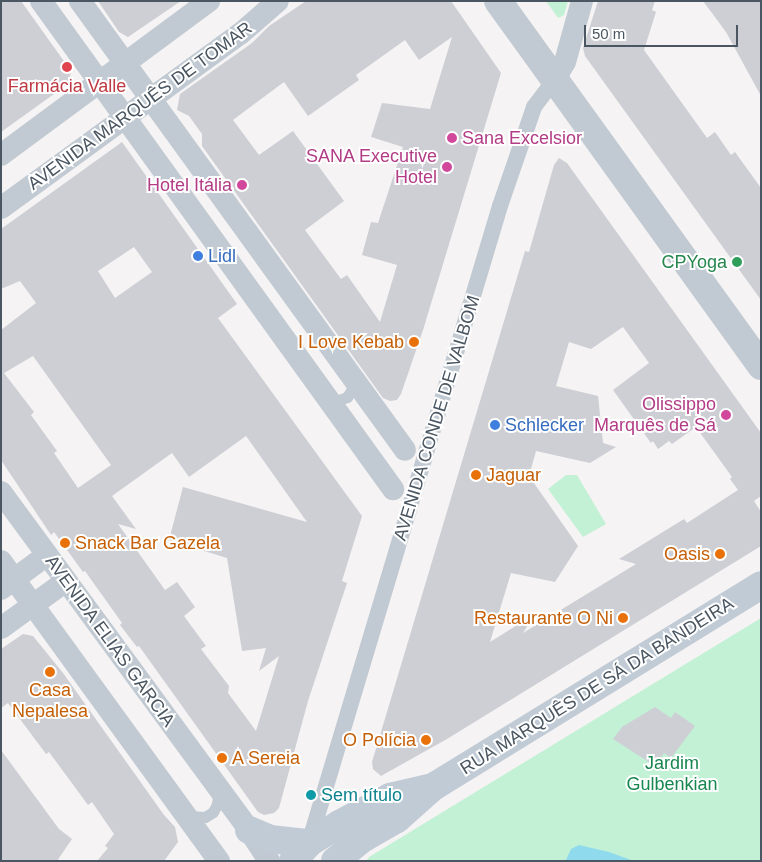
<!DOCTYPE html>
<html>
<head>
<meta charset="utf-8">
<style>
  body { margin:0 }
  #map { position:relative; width:762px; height:862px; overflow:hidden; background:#f5f3f3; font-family:Helvetica,sans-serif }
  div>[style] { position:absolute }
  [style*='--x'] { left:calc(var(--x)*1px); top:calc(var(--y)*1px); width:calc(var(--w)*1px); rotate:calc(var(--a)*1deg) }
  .green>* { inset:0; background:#c3f1d5 }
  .water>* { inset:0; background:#90daee }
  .building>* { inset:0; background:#cdcfd5 }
  .service>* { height:11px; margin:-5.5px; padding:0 5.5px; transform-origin:5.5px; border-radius:5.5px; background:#c1cad2 }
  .pedestrian>* { height:16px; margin:-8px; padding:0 8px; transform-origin:8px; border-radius:8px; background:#c1cad2 }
  .minor>* { height:22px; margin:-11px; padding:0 11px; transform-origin:11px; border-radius:11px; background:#c1cad2 }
  .tertiary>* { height:28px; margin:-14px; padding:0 14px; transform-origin:14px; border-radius:14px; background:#c1cad2 }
  .secondary>* { height:28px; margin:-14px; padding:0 14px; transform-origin:14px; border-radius:14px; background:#c1cbd6 }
  .dots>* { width:14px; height:14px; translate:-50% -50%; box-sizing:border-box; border:2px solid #fff; border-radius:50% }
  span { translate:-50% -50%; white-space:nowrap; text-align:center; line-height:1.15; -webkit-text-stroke:4px #fff; paint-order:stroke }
  .health-label { font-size:18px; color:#be3a42 }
  .street-label { font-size:18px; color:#4a5661 }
  .hotel-label { font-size:18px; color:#b23c85 }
  .left { translate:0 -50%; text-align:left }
  .right { translate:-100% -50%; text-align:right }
  .shop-label { font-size:18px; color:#366cbe }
  .leisure-label { font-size:18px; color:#27864d }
  .food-label { font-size:18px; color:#c56008 }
  .park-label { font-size:18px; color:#17864f }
  .culture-label { font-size:18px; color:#0d838f }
  .frame { position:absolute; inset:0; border:2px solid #4a5661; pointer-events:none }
  .scale { position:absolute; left:584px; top:25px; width:154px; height:22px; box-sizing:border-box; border:2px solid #4a5661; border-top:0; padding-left:6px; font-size:15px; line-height:18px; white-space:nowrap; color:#4a5661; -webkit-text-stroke:4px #fff; paint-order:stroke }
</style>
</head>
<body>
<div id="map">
  <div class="green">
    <i style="clip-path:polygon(546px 1px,568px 1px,564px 15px,558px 18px)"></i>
    <i style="clip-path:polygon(566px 475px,577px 475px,606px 524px,583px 537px,548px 489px)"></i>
    <i style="clip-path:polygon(761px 618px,761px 861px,366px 861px,369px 857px)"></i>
  </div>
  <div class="water">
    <i style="clip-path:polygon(579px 845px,609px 852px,634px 861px,566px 860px,571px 849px)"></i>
  </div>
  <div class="building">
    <i style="clip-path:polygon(1px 1px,21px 1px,71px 71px,68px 84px,1px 132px)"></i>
    <i style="clip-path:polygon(98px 1px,181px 1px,128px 37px,119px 32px)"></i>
    <i style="clip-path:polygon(evenodd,306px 1px,451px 1px,501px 73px,423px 330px,401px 394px,397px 400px,390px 401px,383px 398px,202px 146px,202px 134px,189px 116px,177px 110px,180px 94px,252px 43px,269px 26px,306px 1px,452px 37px,430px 109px,382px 103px,371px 137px,403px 147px,378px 223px,371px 222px,362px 255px,397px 265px,380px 322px,347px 275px,341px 279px,305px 230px,344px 201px,293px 131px,259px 155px,233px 120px,284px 82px,308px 116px,359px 80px,356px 75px,405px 40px,419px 60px,452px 37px)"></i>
    <i style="clip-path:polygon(598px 1px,655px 1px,652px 10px,656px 12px,644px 50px,707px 138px,715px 132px,731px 155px,735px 152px,761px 188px,761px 300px,585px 56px,583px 48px)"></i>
    <i style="clip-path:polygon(703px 1px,761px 1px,761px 96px,726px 32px)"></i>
    <i style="clip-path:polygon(evenodd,122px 142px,237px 304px,218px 318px,362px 516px,342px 581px,347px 583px,308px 701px,279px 808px,274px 813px,264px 815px,258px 812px,139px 646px,137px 647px,120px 625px,122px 623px,85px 571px,83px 572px,54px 532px,51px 535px,1px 460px,1px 330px,36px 303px,20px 281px,1px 289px,1px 229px,122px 142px,134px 247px,152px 272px,115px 298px,98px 271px,134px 247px,122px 142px,33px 356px,111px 465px,78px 488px,54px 453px,57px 451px,31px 415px,34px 412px,4px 373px,33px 356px,122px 142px,246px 436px,307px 522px,183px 487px,169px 540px,227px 558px,242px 651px,266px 648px,259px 671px,279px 656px,256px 731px,228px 693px,229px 686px,201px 649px,206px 646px,184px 616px,195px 607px,177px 582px,165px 590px,118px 524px,136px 529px,112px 496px,172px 453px,189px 477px,246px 436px)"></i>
    <i style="clip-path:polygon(evenodd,559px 158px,567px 163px,761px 433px,761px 496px,754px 501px,761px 512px,761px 546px,447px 739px,381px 776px,373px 769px,372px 762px,525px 251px,529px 252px,554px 165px,559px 158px,623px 327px,649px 363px,613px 390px,651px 443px,653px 441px,658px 449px,669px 441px,672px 444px,696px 427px,732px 477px,730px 479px,738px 490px,687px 523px,684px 519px,619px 559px,636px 564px,523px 633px,535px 614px,490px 642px,511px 573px,555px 582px,578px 546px,529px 476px,536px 451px,590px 463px,616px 447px,603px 443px,598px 396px,556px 386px,569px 342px,591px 349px,623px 327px)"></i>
    <i style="clip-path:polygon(23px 634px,33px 636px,63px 673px,164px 815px,175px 827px,178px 842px,164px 861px,97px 861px,108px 848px,105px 846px,114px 834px,92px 802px,88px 805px,49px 752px,46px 754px,8px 703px,1px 708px,1px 649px)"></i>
    <i style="clip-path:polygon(655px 707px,671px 718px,675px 712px,695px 726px,671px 758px,664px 753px,655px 766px,613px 739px,622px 727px)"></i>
    <i style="clip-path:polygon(1px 750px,59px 829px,72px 839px,57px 861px,1px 861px)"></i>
  </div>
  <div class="service">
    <i style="--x:329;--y:400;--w:7;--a:8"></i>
    <i style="--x:336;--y:401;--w:12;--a:-20"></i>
    <i style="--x:347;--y:397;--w:13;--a:-58"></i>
    <i style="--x:354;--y:386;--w:6;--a:-90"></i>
    <i style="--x:187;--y:816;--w:18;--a:3"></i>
    <i style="--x:205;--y:817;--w:9;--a:-32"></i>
    <i style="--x:213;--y:812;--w:9;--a:-63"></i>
    <i style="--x:217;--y:804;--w:14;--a:-82"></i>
  </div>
  <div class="pedestrian">
    <i style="--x:309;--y:843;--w:665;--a:-73.31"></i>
    <i style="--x:500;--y:206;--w:105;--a:-71"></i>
    <i style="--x:534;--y:107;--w:35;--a:-53"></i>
  </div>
  <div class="minor">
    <i style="--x:41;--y:1;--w:602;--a:54.2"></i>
    <i style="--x:80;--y:1;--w:554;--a:54.1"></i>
    <i style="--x:555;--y:79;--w:20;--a:-60"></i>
    <i style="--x:565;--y:62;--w:63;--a:-74.4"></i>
    <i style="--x:1;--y:155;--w:259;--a:-36.5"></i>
    <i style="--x:1;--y:208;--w:296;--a:-36.1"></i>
    <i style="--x:240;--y:34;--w:50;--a:-41"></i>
    <i style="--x:1;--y:492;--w:419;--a:53.7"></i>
    <i style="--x:249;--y:830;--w:37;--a:57"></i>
    <i style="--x:1;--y:561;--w:371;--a:54"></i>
    <i style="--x:1;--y:589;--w:57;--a:-36.5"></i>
    <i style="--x:1;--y:628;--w:80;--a:-35.9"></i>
  </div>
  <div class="tertiary">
    <i style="--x:498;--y:1;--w:450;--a:54.2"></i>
  </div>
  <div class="secondary">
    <i style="--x:249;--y:830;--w:23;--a:23"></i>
    <i style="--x:270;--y:839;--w:39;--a:6"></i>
    <i style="--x:293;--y:861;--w:24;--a:-48"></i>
    <i style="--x:309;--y:843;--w:36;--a:-32"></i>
    <i style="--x:339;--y:824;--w:58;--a:-27.9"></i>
    <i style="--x:390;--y:797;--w:40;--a:-13"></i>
    <i style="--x:335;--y:861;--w:35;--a:-39"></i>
    <i style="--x:362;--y:839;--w:40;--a:-29.7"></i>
    <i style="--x:397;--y:819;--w:48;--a:-41.6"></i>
    <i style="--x:433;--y:787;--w:385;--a:-31.6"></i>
  </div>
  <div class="dots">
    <i style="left:67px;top:67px;background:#e0444e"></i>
    <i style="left:452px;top:138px;background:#d1479c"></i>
    <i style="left:447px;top:167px;background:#d1479c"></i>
    <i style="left:242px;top:185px;background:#d1479c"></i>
    <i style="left:198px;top:256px;background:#3f7fe0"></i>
    <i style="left:737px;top:262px;background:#2e9e5b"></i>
    <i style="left:414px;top:342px;background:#e8710a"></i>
    <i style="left:726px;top:415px;background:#d1479c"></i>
    <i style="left:495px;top:425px;background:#3f7fe0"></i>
    <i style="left:476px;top:475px;background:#e8710a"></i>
    <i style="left:65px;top:543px;background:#e8710a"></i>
    <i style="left:720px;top:554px;background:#e8710a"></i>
    <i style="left:623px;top:618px;background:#e8710a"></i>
    <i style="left:50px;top:672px;background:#e8710a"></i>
    <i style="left:426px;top:740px;background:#e8710a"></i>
    <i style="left:222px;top:758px;background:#e8710a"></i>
    <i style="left:311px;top:795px;background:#0f9aa8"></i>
  </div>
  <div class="health-label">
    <span style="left:67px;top:86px">Farmácia Valle</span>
  </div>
  <div class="street-label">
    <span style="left:140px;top:106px;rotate:-36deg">AVENIDA MARQUÊS DE TOMAR</span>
    <span style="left:437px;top:418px;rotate:-73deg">AVENIDA CONDE DE VALBOM</span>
    <span style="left:110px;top:641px;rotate:54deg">AVENIDA ELIAS GARCIA</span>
    <span style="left:597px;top:686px;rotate:-32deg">RUA MARQUÊS DE SÁ DA BANDEIRA</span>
  </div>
  <div class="hotel-label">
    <span class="left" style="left:462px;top:138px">Sana Excelsior</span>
    <span class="right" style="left:437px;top:167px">SANA Executive<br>Hotel</span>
    <span class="right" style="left:232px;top:185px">Hotel Itália</span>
    <span class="right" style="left:716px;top:415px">Olissippo<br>Marquês de Sá</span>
  </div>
  <div class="shop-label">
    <span class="left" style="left:208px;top:256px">Lidl</span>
    <span class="left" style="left:505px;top:425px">Schlecker</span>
  </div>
  <div class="leisure-label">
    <span class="right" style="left:727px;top:262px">CPYoga</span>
  </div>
  <div class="food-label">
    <span class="right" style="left:404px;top:342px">I Love Kebab</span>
    <span class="left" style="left:486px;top:475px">Jaguar</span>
    <span class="left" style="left:75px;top:543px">Snack Bar Gazela</span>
    <span class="right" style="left:710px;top:554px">Oasis</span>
    <span class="right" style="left:613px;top:618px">Restaurante O Ni</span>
    <span style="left:50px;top:701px">Casa<br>Nepalesa</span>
    <span class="right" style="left:416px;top:740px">O Polícia</span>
    <span class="left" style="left:232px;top:758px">A Sereia</span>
  </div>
  <div class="park-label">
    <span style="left:672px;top:774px">Jardim<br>Gulbenkian</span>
  </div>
  <div class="culture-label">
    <span class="left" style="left:321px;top:795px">Sem título</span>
  </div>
  <div class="frame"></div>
  <div class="scale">50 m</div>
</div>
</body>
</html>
